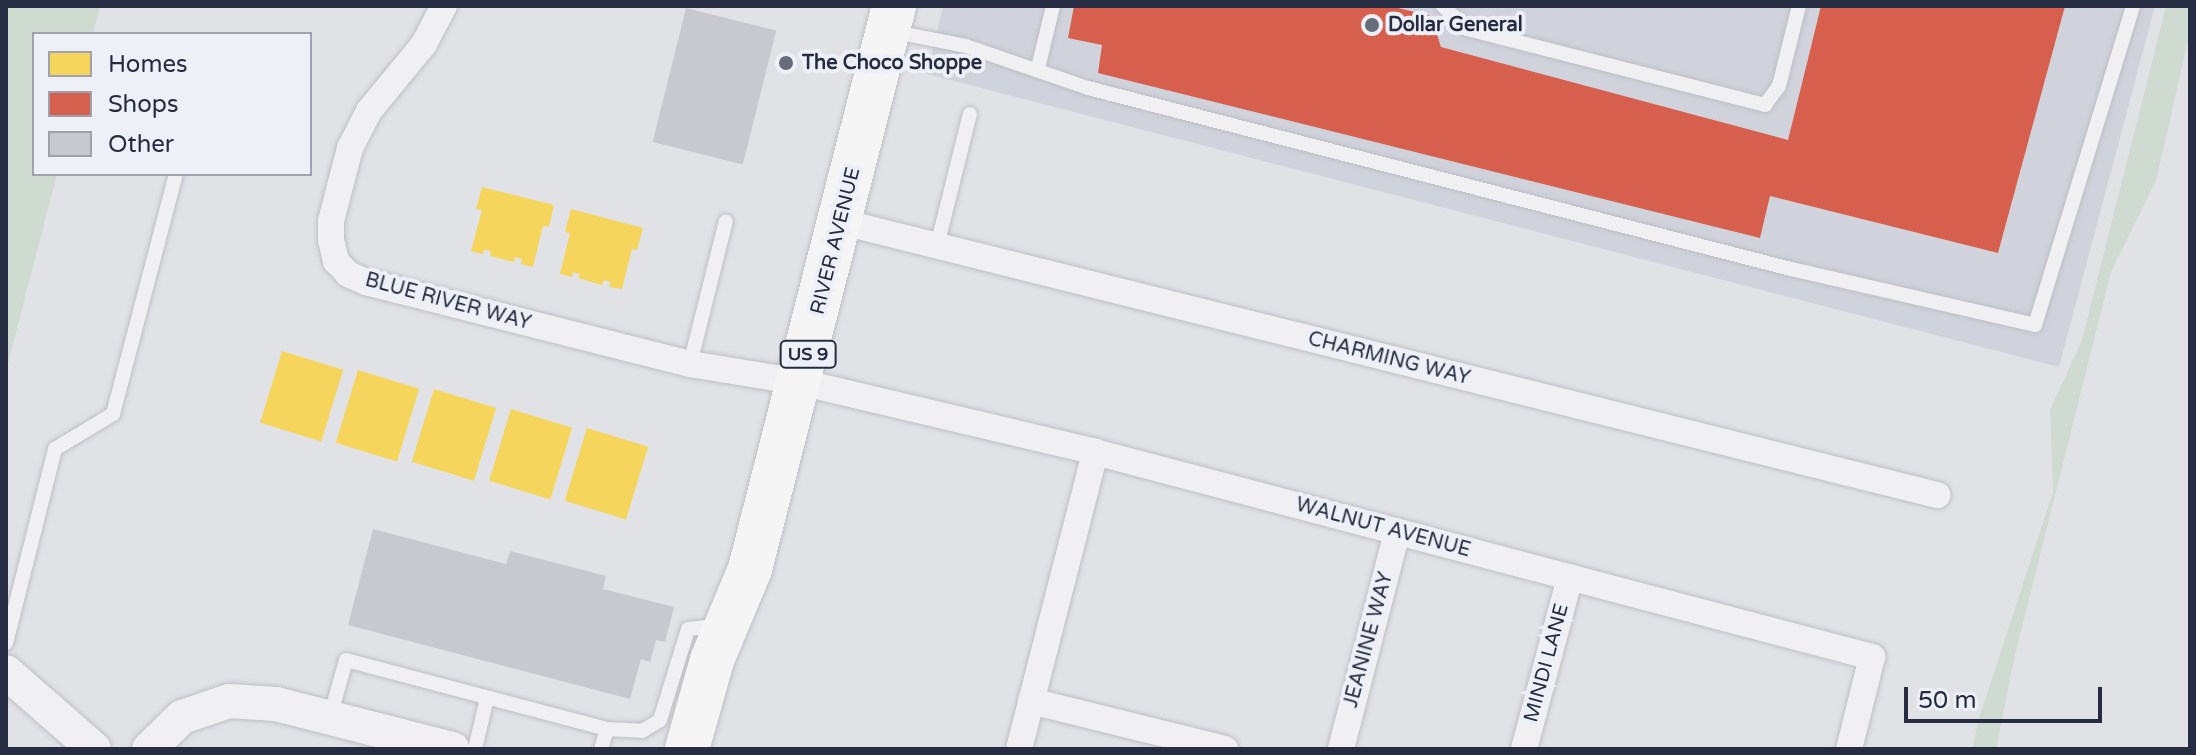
<!DOCTYPE html>
<html>
<head>
<meta charset="utf-8">
<style>
  body { margin:0 }
  #map { position:relative; width:2196px; height:755px; overflow:hidden; background:#e1e2e6; font-family:"Varela Round",sans-serif }
  div>[style] { position:absolute }
  [style*='--x'] { left:calc(var(--x)*1px); top:calc(var(--y)*1px); width:calc(var(--w)*1px); rotate:calc(var(--a)*1deg) }
  .built>* { inset:0; background:#d1d3dc }
  .green>* { inset:0; background:#cfdad0 }
  .homes>* { inset:0; background:#f6d55c; transform-origin:0 0 }
  .shops>* { inset:0; background:#d6604d }
  .building>* { inset:0; background:#c8c9ce; transform-origin:0 0 }
  .roads { filter:drop-shadow(0 0 2px #bebfc4) drop-shadow(0 0 2px #bebfc4) }
  .service>* { height:14px; margin:-7px; padding:0 7px; transform-origin:7px; border-radius:7px; background:#f0f0f3 }
  .minor>* { height:26px; margin:-13px; padding:0 13px; transform-origin:13px; border-radius:13px; background:#f0f0f3 }
  .tertiary>* { height:34px; margin:-17px; padding:0 17px; transform-origin:17px; border-radius:17px; background:#f0f0f3 }
  .trunk>* { height:44px; margin:-22px; padding:0 22px; transform-origin:22px; border-radius:22px; background:#f5f5f6 }
  .dots>* { width:22px; height:22px; translate:-50% -50%; box-sizing:border-box; border:4px solid #edf0f6; border-radius:50% }
  span { translate:-50% -50%; white-space:nowrap; text-align:center; line-height:1.15; -webkit-text-stroke:8px #edf0f6; paint-order:stroke }
  .shield-label span { padding:2px 6px; background:#edf0f6; border:2px solid; border-radius:6px; -webkit-text-stroke-width:0 }
  .shield-label { font-size:18px; color:#262c41; font-weight:700 }
  .poi-label { font-size:20px; color:#262c41; font-weight:700 }
  .left { translate:0 -50%; text-align:left }
  .street-label { font-size:20px; color:#262c41 }
  .frame { position:absolute; inset:0; border:8px solid #262c41; pointer-events:none }
  .legend { position:absolute; left:32px; top:32px; width:280px; height:144px; box-sizing:border-box; background:#edf0f6; border:2px solid #9da2ae; margin:0; padding:10px 14px; list-style:none; font-size:24px; color:#262c41 }
  .legend li { display:flex; align-items:center; gap:16px; height:40px }
  .legend b { width:40px; border:2px solid #9da2ae }
  .scale { position:absolute; left:1904px; top:687px; width:198px; height:36px; box-sizing:border-box; border:4px solid #262c41; border-top:0; padding-left:10px; font-size:24px; line-height:28px; white-space:nowrap; color:#262c41; -webkit-text-stroke:6px #edf0f6; paint-order:stroke }
</style>
</head>
<body>
<div id="map">
  <div class="built">
    <i style="clip-path:polygon(943px 6px,2155px 6px,2059px 367px,927px 74px)"></i>
  </div>
  <div class="green">
    <i style="clip-path:polygon(6px 6px,100px 6px,93px 34px,34px 34px,34px 174px,57px 174px,6px 371px)"></i>
    <i style="clip-path:polygon(2166px 6px,2190px 6px,2190px 32px,2156px 181px,2111px 272px,2014px 659px,1996px 749px,1972px 749px,1980px 715px,2053px 492px,2050px 410px,2082px 340px)"></i>
  </div>
  <div class="homes">
    <i style="clip-path:polygon(482px 187px,554px 205px,549px 227px,543px 226px,533px 267px,521px 264px,522px 259px,515px 257px,514px 262px,490px 256px,491px 251px,484px 250px,483px 254px,471px 251px,482px 210px,476px 209px)"></i>
    <i style="clip-path:polygon(571px 209px,643px 228px,637px 250px,632px 249px,622px 289px,609px 287px,611px 282px,604px 280px,602px 285px,578px 278px,580px 274px,573px 272px,572px 277px,560px 274px,570px 233px,565px 232px)"></i>
    <i style="left:282px;top:351px;width:64px;height:75px;rotate:17deg"></i>
    <i style="left:358px;top:370px;width:64px;height:76px;rotate:17deg"></i>
    <i style="left:434px;top:389px;width:65px;height:76px;rotate:17deg"></i>
    <i style="left:511px;top:409px;width:64px;height:75px;rotate:17deg"></i>
    <i style="left:587px;top:428px;width:64px;height:76px;rotate:17deg"></i>
  </div>
  <div class="shops">
    <i style="clip-path:polygon(1074px 6px,1390px 6px,1431px 16px,1441px 47px,1788px 140px,1821px 6px,2065px 6px,1998px 253px,1770px 196px,1760px 238px,1098px 73px,1102px 45px,1068px 38px)"></i>
  </div>
  <div class="building">
    <i style="left:686px;top:8px;width:93px;height:138px;rotate:14deg"></i>
    <i style="clip-path:polygon(373px 529px,506px 564px,510px 551px,606px 576px,603px 589px,674px 607px,665px 642px,656px 640px,650px 662px,641px 659px,630px 699px,348px 625px)"></i>
  </div>
  <div class="roads">
    <div class="service">
      <i style="--x:1443;--y:6;--w:33;--a:44"></i>
      <i style="--x:1467;--y:29;--w:308;--a:14.3"></i>
      <i style="--x:1765;--y:105;--w:24;--a:-54"></i>
      <i style="--x:1779;--y:86;--w:82;--a:-76"></i>
      <i style="--x:890;--y:31;--w:77;--a:11.2"></i>
      <i style="--x:966;--y:46;--w:129;--a:19"></i>
      <i style="--x:1088;--y:88;--w:726;--a:14.44"></i>
      <i style="--x:1791;--y:269;--w:250;--a:12.9"></i>
      <i style="--x:2035;--y:325;--w:334;--a:-72.9"></i>
      <i style="--x:1038;--y:68;--w:64;--a:-76.4"></i>
      <i style="--x:937;--y:246;--w:136;--a:-76"></i>
      <i style="--x:690;--y:364;--w:147;--a:-75.9"></i>
      <i style="--x:6;--y:643;--w:200;--a:-75.8"></i>
      <i style="--x:55;--y:449;--w:68;--a:-31.1"></i>
      <i style="--x:113;--y:414;--w:248;--a:-75.3"></i>
      <i style="--x:330;--y:717;--w:59;--a:-74.3"></i>
      <i style="--x:346;--y:660;--w:270;--a:14.8"></i>
      <i style="--x:607;--y:729;--w:35;--a:3"></i>
      <i style="--x:642;--y:731;--w:21;--a:-31"></i>
      <i style="--x:660;--y:720;--w:95;--a:-72.9"></i>
      <i style="--x:688;--y:629;--w:31;--a:-6"></i>
      <i style="--x:475;--y:749;--w:52;--a:-76.8"></i>
      <i style="--x:601;--y:749;--w:21;--a:-73"></i>
    </div>
    <div class="minor">
      <i style="--x:444;--y:6;--w:43;--a:117.8"></i>
      <i style="--x:424;--y:44;--w:87;--a:129.4"></i>
      <i style="--x:369;--y:111;--w:42;--a:117.2"></i>
      <i style="--x:350;--y:148;--w:75;--a:104.6"></i>
      <i style="--x:331;--y:221;--w:19;--a:90"></i>
      <i style="--x:331;--y:240;--w:22;--a:77"></i>
      <i style="--x:336;--y:261;--w:18;--a:47"></i>
      <i style="--x:348;--y:274;--w:20;--a:24"></i>
      <i style="--x:366;--y:282;--w:334;--a:14.2"></i>
      <i style="--x:690;--y:364;--w:111;--a:9.3"></i>
      <i style="--x:800;--y:382;--w:303;--a:13.3"></i>
      <i style="--x:1095;--y:452;--w:804;--a:14.78"></i>
      <i style="--x:1872;--y:657;--w:95;--a:104"></i>
      <i style="--x:842;--y:222;--w:1129;--a:14"></i>
      <i style="--x:1031;--y:701;--w:200;--a:13.9"></i>
      <i style="--x:1019;--y:749;--w:307;--a:-75.6"></i>
      <i style="--x:1341;--y:749;--w:224;--a:-75.5"></i>
      <i style="--x:1524;--y:749;--w:178;--a:-75"></i>
    </div>
    <div class="tertiary">
      <i style="--x:6;--y:672;--w:117;--a:41.2"></i>
      <i style="--x:149;--y:749;--w:46;--a:-44.1"></i>
      <i style="--x:182;--y:717;--w:50;--a:-18.8"></i>
      <i style="--x:229;--y:701;--w:47;--a:3.7"></i>
      <i style="--x:276;--y:704;--w:182;--a:14.3"></i>
    </div>
    <div class="trunk">
      <i style="--x:687;--y:749;--w:92;--a:-74.3"></i>
      <i style="--x:712;--y:660;--w:99;--a:-67.3"></i>
      <i style="--x:750;--y:569;--w:581;--a:-75.65"></i>
    </div>
  </div>
  <div class="dots">
    <i style="left:1372px;top:25px;background:#676c7b"></i>
    <i style="left:786px;top:63px;background:#676c7b"></i>
  </div>
  <div class="shield-label">
    <span style="left:808px;top:354px">US 9</span>
  </div>
  <div class="poi-label">
    <span class="left" style="left:1388px;top:25px">Dollar General</span>
    <span class="left" style="left:802px;top:63px">The Choco Shoppe</span>
  </div>
  <div class="street-label">
    <span style="left:836px;top:241px;rotate:-76deg">RIVER AVENUE</span>
    <span style="left:448px;top:302px;rotate:15deg">BLUE RIVER WAY</span>
    <span style="left:1389px;top:359px;rotate:14deg">CHARMING WAY</span>
    <span style="left:1383px;top:528px;rotate:15deg">WALNUT AVENUE</span>
    <span style="left:1369px;top:640px;rotate:-75deg">JEANINE WAY</span>
    <span style="left:1547px;top:663px;rotate:-75deg">MINDI LANE</span>
  </div>
  <div class="frame"></div>
  <ul class="legend">
  <li><b style="height:22px;background:#f6d55c"></b>Homes</li>
  <li><b style="height:22px;background:#d6604d"></b>Shops</li>
  <li><b style="height:22px;background:#c8c9ce"></b>Other</li>
  </ul>
  <div class="scale">50 m</div>
</div>
</body>
</html>
